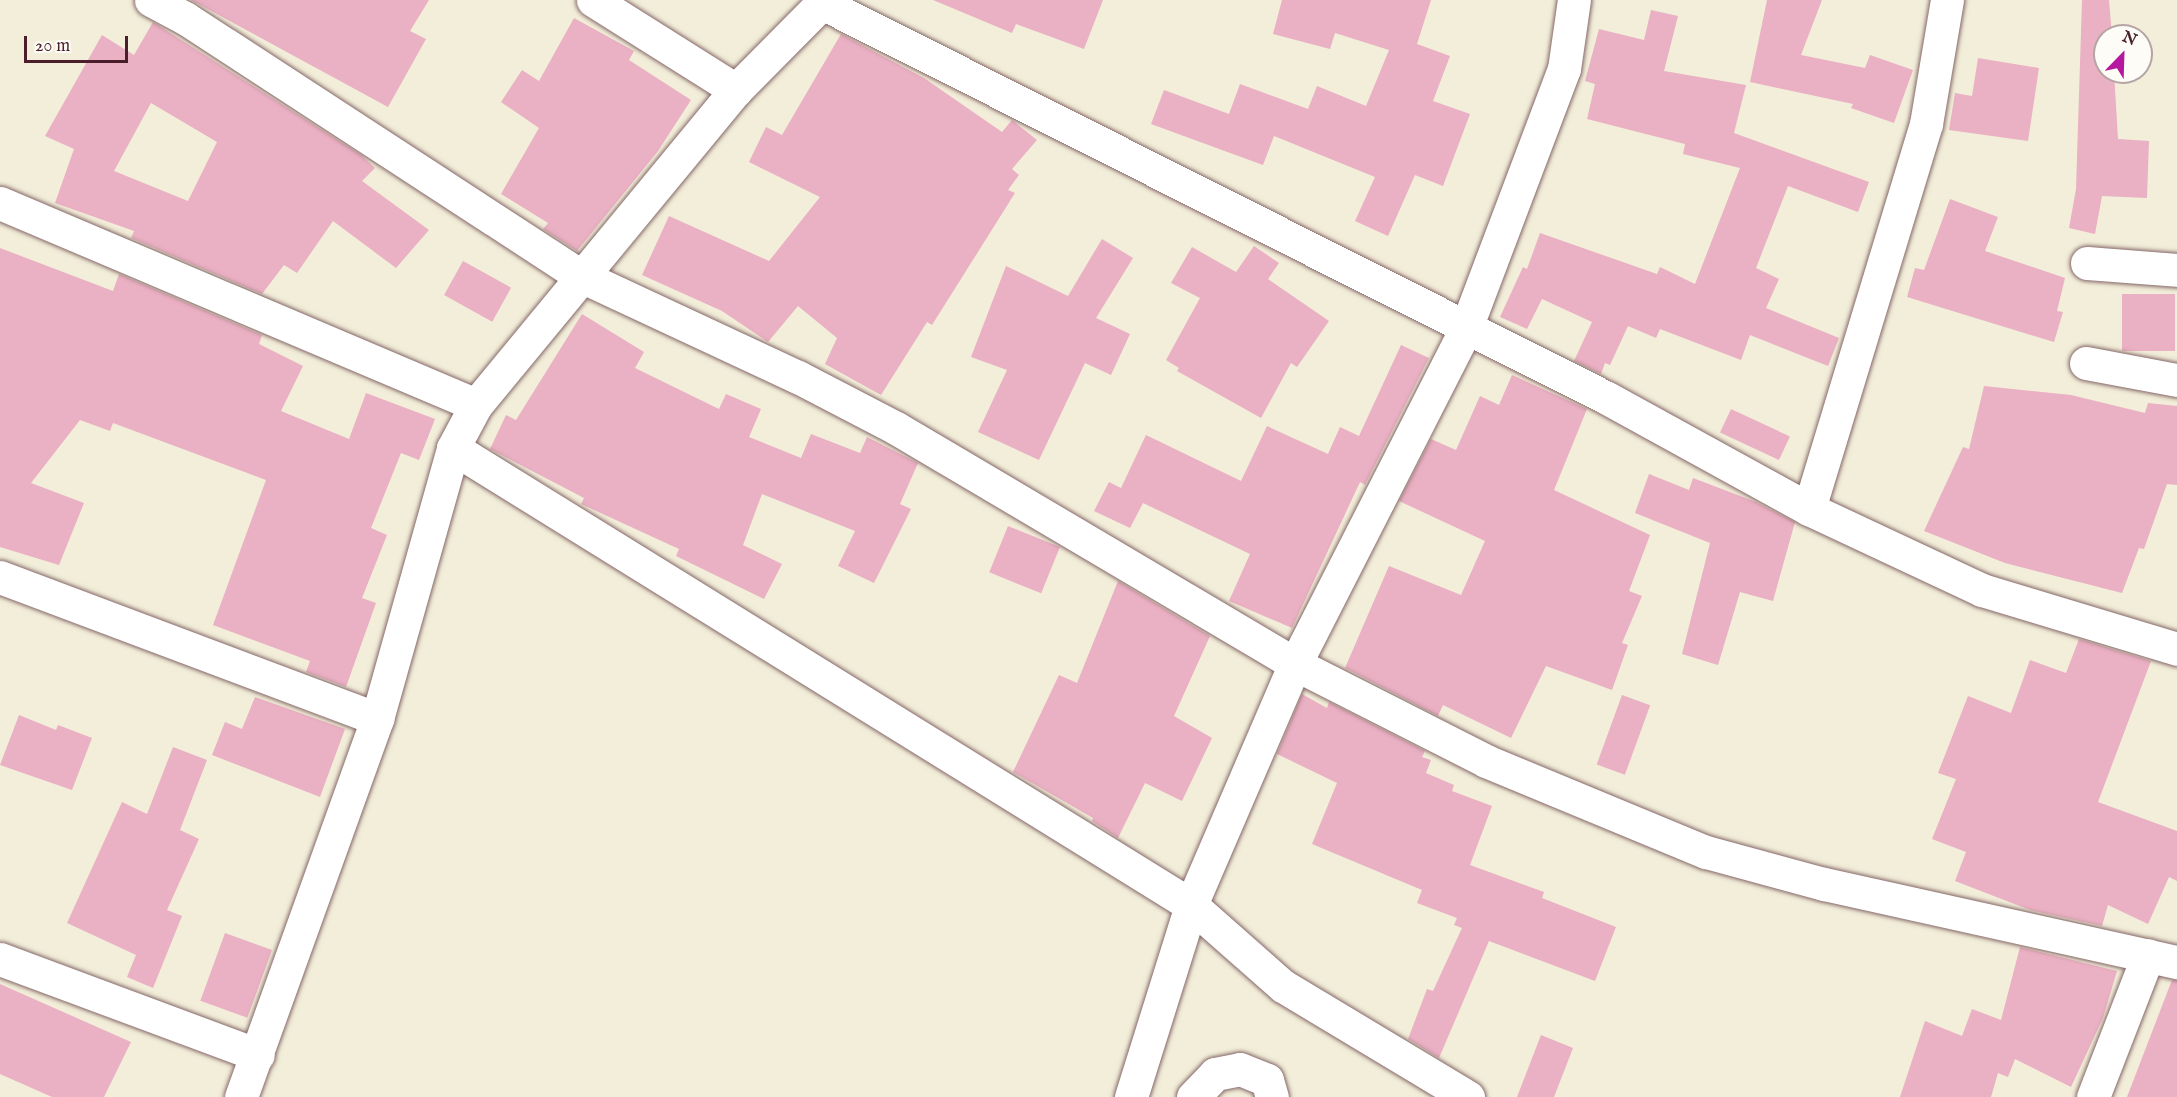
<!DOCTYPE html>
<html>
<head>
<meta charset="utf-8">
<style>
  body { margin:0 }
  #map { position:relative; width:2177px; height:1097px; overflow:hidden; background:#f2eed9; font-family:"IM FELL English",serif }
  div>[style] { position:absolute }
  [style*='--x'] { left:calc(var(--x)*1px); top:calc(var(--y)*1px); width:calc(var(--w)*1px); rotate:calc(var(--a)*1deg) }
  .building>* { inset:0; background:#eab0c3; transform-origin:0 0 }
  .roads { filter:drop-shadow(0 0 2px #856768) drop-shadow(0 0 2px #856768) }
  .minor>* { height:33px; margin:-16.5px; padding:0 16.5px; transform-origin:16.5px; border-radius:16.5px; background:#fff }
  span { translate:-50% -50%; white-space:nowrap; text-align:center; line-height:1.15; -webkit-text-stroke:6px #fdfcf7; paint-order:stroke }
  .north { position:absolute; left:2093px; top:24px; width:60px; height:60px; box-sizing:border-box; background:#fdfcf7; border:2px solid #b5a4a5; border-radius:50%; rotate:23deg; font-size:16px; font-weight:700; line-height:24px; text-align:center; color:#4a1f2b }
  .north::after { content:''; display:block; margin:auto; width:21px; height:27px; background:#b5179e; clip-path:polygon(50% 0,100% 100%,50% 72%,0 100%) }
  .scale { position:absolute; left:24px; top:36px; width:104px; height:27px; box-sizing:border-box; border:3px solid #4a1f2b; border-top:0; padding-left:8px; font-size:18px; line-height:21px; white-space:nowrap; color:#4a1f2b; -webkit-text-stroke:4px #fdfcf7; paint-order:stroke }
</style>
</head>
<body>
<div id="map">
  <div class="building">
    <i style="clip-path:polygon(191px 0,429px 0,410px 31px,426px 39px,388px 107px)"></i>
    <i style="clip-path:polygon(933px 0,1103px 0,1084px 49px,1016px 24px,1012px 33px)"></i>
    <i style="clip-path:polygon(1282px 0,1431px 0,1417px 44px,1450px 56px,1433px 101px,1470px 114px,1443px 186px,1415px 175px,1388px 236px,1355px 221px,1375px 177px,1274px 136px,1263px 165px,1151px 124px,1164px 90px,1229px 114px,1240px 84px,1308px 109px,1317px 86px,1366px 106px,1389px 50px,1335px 33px,1330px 49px,1273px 34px)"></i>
    <i style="clip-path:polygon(1767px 0,1822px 0,1801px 55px,1865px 68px,1870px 55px,1913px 70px,1894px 123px,1851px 108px,1853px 104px,1750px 82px)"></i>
    <i style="clip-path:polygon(2082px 0,2109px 0,2112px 36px,2105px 36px,2105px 72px,2114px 72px,2118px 139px,2149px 141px,2147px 198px,2102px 196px,2095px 234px,2069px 228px,2076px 189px)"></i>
    <i style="clip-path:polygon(1651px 10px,1678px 16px,1664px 71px,1746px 85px,1734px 133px,1869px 182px,1858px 212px,1788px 186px,1756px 268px,1779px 279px,1766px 308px,1839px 338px,1828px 366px,1750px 335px,1741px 360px,1660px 329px,1656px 338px,1628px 326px,1610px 365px,1605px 363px,1601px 374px,1574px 361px,1592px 322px,1542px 299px,1527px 329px,1500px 317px,1523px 267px,1527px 269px,1540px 233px,1657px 274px,1660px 267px,1695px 284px,1740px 168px,1683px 154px,1685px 144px,1587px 119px,1595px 84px,1585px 81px,1599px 29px,1644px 40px)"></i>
    <i style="clip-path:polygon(574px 18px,634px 51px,629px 60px,691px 100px,658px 151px,577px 251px,543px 229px,548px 223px,501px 194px,539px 128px,501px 102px,522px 70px,539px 81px)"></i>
    <i style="clip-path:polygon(evenodd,153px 22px,361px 155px,375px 168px,362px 181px,429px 230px,396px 268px,333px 221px,297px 273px,284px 265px,262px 294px,131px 238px,134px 231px,55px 203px,74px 149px,45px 136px,102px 35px,134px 55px,153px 22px,151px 103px,217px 142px,188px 201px,114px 171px,151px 103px)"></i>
    <i style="clip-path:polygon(841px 34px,924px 78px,1002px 132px,1012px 120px,1037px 140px,1012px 169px,1019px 175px,1008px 190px,1015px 193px,932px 325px,927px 322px,881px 395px,825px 364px,837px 338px,798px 306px,768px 342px,722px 311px,642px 275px,669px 216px,769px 261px,820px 197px,749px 162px,766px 127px,782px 135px)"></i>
    <i style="clip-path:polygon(1978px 58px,2039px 68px,2028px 141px,1949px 130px,1955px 93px,1972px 96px)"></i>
    <i style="clip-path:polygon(1950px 199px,1998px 217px,1985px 251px,2065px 278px,2057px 311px,2063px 312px,2054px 342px,1907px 297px,1915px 268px,1924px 270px)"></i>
    <i style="clip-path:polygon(1102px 239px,1133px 258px,1096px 318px,1130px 334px,1111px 375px,1085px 363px,1039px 460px,978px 432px,1007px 370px,971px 357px,1006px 266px,1068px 296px)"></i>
    <i style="clip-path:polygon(1254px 246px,1279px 263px,1268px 279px,1329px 321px,1297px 367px,1291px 363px,1261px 418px,1177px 371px,1179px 368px,1166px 360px,1200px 298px,1171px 283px,1192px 247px,1236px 272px)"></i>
    <i style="clip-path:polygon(0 248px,113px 291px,119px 274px,262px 335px,259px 344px,303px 366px,281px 411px,349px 439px,366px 393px,435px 419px,419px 460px,401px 453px,371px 528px,387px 535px,362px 598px,376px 603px,346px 687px,306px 672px,310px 661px,213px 625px,266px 480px,113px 423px,110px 431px,80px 420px,31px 483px,84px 503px,59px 565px,0 547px)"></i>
    <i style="left:463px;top:261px;width:55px;height:39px;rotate:29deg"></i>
    <i style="left:2122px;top:294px;width:53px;height:57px"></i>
    <i style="clip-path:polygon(582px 314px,644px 352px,635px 368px,719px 409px,726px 394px,761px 409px,749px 437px,801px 458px,811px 434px,860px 453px,867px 437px,918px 463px,900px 504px,911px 509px,874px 583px,838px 566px,855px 531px,762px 494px,743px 545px,782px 564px,764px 599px,676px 556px,679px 549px,581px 504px,584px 498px,490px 449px,506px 415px,516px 420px)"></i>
    <i style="clip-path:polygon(1401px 345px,1429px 358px,1365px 485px,1360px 482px,1292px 628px,1229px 601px,1250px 554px,1143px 503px,1130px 528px,1094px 511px,1109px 482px,1121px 488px,1146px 435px,1241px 481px,1267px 426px,1328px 454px,1340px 427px,1359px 436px)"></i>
    <i style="clip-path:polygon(1512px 375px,1587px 409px,1554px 490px,1650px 535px,1629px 591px,1642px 596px,1622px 643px,1628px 645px,1612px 690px,1546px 666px,1511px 738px,1443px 705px,1438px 716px,1345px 668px,1389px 566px,1461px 595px,1485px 541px,1399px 501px,1431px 439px,1456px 450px,1480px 396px,1499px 405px)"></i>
    <i style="clip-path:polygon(1984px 386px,2071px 395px,2145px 413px,2148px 403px,2177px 406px,2177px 485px,2167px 484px,2144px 549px,2139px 548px,2122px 593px,2005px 563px,1924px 531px,1963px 447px,1969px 449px)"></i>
    <i style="left:1731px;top:409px;width:65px;height:26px;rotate:25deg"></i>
    <i style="clip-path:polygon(1649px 474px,1689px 490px,1693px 478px,1756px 502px,1795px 522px,1773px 601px,1740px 592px,1718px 665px,1682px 654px,1710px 543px,1635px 513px)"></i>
    <i style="left:1008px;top:526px;width:56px;height:50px;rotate:22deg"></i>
    <i style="clip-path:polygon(1118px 581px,1210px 636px,1174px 716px,1212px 738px,1182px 801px,1145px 783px,1118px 838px,1092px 821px,1093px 818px,1013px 772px,1059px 675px,1077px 683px)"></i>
    <i style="clip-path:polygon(2079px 639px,2151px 661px,2098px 802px,2177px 831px,2177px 881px,2169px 877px,2148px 924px,2108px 905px,2102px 926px,2030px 910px,1955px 881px,1966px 852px,1932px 839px,1956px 779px,1938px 773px,1968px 696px,2011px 713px,2030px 660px,2066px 673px)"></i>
    <i style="clip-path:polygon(1302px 694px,1327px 708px,1329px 702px,1425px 751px,1422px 757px,1431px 760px,1426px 773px,1454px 785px,1452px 791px,1492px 806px,1470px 865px,1544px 892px,1542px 898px,1616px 927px,1595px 981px,1489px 941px,1439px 1058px,1408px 1039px,1427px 989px,1433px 991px,1462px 928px,1454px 925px,1457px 918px,1417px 903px,1422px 890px,1312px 844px,1337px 783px,1277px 754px)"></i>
    <i style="left:1622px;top:695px;width:30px;height:74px;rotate:20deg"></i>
    <i style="clip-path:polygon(255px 697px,345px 729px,320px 797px,212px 755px,225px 722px,242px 729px)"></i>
    <i style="clip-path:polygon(19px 715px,56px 730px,58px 725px,92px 738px,72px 790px,0 765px)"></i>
    <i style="clip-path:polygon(173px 747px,207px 760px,180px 830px,199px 839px,167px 910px,182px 916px,153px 988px,127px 977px,136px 955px,67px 923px,122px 802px,147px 814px)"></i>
    <i style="left:225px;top:933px;width:50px;height:72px;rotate:20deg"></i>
    <i style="clip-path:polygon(2020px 947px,2117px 971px,2103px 1018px,2071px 1087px,2015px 1059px,2008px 1077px,1998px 1073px,1991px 1097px,1900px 1097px,1925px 1021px,1962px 1036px,1972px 1009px,2001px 1020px)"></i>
    <i style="clip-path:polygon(2172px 980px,2177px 980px,2177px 1097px,2127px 1097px)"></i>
    <i style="clip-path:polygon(0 984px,131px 1042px,104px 1097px,52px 1097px,0 1074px)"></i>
    <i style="clip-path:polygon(1541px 1035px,1573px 1048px,1554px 1097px,1517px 1097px)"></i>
  </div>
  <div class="roads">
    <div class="minor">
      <i style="--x:151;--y:0;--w:38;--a:28"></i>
      <i style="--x:185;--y:18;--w:473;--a:33.1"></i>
      <i style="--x:581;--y:276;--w:239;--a:25"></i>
      <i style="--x:798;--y:377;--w:110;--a:27.5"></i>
      <i style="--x:896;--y:428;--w:464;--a:30.6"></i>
      <i style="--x:1295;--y:664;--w:214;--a:26.9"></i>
      <i style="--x:1486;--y:761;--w:238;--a:22.5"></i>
      <i style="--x:1706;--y:852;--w:122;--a:15.2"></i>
      <i style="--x:1824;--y:884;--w:362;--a:12.5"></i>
      <i style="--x:593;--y:0;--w:169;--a:32.2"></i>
      <i style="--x:822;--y:3;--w:879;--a:26.71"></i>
      <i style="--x:1607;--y:398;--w:230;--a:28.8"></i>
      <i style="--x:1809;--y:509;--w:191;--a:25.1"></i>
      <i style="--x:1982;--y:590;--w:204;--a:16.8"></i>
      <i style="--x:0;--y:203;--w:517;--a:22.99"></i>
      <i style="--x:2087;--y:263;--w:90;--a:4.4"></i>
      <i style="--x:2086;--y:363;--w:93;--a:10.6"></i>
      <i style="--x:453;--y:448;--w:868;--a:31.77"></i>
      <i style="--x:1191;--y:905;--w:123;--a:41.4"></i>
      <i style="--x:1283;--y:986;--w:216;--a:31"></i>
      <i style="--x:1809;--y:509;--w:402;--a:-73.1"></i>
      <i style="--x:1926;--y:124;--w:126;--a:-80.4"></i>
      <i style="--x:0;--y:577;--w:403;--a:20.6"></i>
      <i style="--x:0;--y:959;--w:275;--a:20.4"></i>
      <i style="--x:241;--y:1097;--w:402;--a:-70.2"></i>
      <i style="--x:377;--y:719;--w:281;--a:-74.3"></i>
      <i style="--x:453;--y:448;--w:49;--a:-61.9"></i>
      <i style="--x:476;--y:405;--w:408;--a:-50.5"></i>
      <i style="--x:736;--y:90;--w:127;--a:-45.3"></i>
      <i style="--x:1131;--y:1097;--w:201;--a:-72.6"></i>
      <i style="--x:1191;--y:905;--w:262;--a:-66.7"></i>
      <i style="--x:1295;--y:664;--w:377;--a:-63"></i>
      <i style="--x:1466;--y:328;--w:277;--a:-69.3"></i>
      <i style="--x:1564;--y:69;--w:70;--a:-81.8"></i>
      <i style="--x:1193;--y:1097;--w:32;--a:-46"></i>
      <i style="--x:1215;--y:1074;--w:25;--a:-11"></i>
      <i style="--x:1240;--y:1069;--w:29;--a:22"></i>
      <i style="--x:1267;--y:1080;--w:18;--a:74"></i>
      <i style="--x:2093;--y:1097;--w:152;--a:-68.8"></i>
    </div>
  </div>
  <div class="north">N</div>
  <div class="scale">20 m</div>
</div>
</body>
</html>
